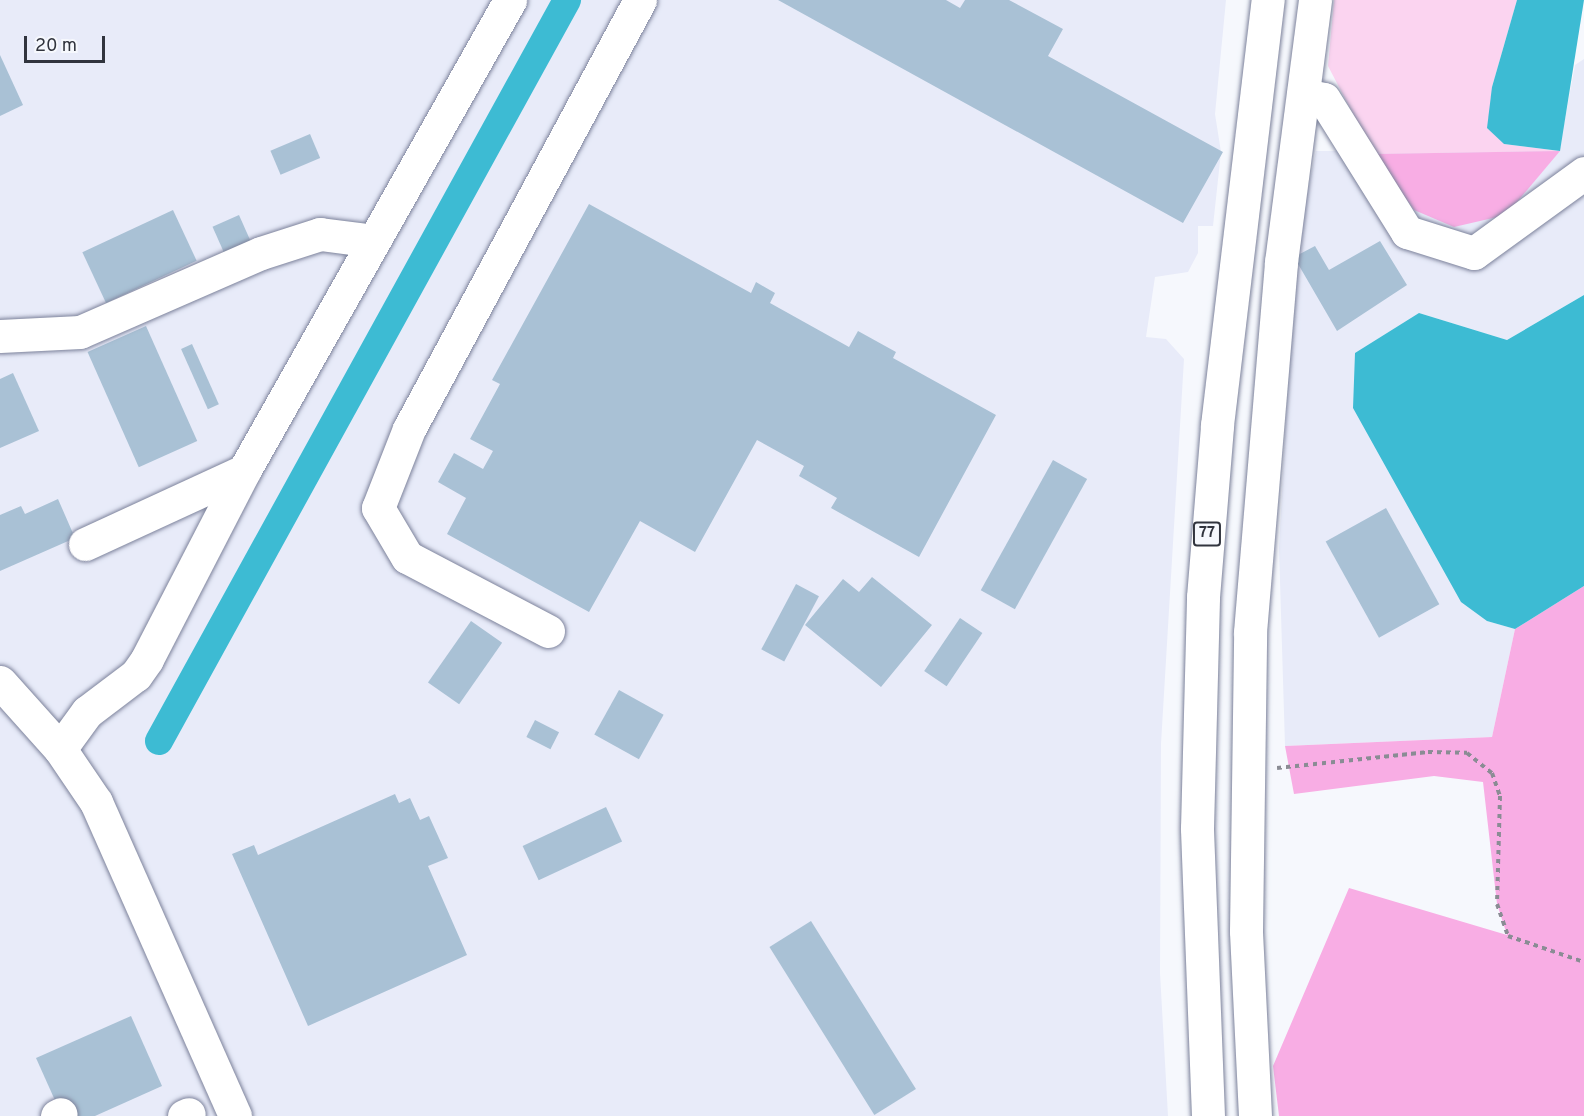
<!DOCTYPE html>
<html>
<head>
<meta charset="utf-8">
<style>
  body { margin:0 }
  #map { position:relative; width:1584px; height:1116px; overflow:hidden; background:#f6f8fd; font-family:Overpass,sans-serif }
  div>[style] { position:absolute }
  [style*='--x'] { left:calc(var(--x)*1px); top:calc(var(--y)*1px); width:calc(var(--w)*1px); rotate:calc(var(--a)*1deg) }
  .built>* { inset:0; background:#e8ebf9 }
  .green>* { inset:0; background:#fbd4f0 }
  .forest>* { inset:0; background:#f8ade4 }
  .water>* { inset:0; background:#3dbbd3 }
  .canal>* { height:28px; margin:-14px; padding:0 14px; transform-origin:14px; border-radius:14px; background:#3dbbd3 }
  .building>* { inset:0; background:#a9c1d5; transform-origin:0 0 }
  .path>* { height:4px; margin-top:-2px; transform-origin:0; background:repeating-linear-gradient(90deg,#8a8c94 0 4.5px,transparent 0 9px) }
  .roads { filter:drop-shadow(0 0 2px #7c829b) drop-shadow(0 0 2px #7c829b) }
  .minor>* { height:33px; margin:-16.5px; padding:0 16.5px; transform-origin:16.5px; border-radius:16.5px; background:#fff }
  .major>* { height:33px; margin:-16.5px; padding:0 16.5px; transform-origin:16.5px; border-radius:16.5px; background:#fff }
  span { translate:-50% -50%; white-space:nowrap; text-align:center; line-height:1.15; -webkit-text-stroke:6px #f6f8fd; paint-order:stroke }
  .shield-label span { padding:2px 4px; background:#f6f8fd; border:2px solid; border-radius:4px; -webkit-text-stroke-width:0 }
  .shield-label { font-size:15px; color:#31343e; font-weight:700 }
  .scale { position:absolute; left:24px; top:36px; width:81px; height:27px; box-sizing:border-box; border:3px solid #31343e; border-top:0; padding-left:8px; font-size:18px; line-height:21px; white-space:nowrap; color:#31343e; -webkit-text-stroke:4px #f6f8fd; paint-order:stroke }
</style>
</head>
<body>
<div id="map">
  <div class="built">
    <i style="clip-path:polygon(0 0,1226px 0,1215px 114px,1221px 152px,1213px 226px,1198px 226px,1198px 253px,1188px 272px,1155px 277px,1146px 337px,1166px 339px,1184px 359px,1161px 744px,1160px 973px,1168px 1116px,0 1116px)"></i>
    <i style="clip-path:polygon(1584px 59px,1584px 295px,1507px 340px,1419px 313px,1487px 621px,1515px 629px,1492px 737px,1285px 746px,1279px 548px,1292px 306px,1294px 257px,1316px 151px,1559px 151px,1575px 65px)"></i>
  </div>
  <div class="green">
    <i style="clip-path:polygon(1334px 0,1517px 0,1492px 87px,1504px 144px,1560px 151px,1374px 154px,1328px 66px)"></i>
  </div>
  <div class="forest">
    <i style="clip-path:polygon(1560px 151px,1506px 215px,1454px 227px,1414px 210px,1374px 154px)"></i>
    <i style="clip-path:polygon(1584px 586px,1584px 1116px,1279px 1116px,1273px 1066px,1349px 888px,1507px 935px,1497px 904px,1483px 782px,1434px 776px,1294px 794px,1285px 746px,1492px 737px,1515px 629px)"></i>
  </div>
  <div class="water">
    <i style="clip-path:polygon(1517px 0,1584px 0,1560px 151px,1504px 144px,1487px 128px,1492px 87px)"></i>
    <i style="clip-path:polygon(1584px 295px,1584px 586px,1515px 629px,1487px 621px,1461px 602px,1353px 408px,1355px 353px,1419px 313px,1507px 340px)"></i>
  </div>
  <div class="canal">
    <i style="--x:159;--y:741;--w:846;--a:-61.16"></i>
  </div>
  <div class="building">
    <i style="clip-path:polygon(778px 0,946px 0,960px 8px,965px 0,1009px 0,1063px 29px,1048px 56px,1223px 152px,1183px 223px)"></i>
    <i style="clip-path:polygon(0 55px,23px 105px,0 116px)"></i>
    <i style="left:310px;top:134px;width:26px;height:43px;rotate:67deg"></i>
    <i style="clip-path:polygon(589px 204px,751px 293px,756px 282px,775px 293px,770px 303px,849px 347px,858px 331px,896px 352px,893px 358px,996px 415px,919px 557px,831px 508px,837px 498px,799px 476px,804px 466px,757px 440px,695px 552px,640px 521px,589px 612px,447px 534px,466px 498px,438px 482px,454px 453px,483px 469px,493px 451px,470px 439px,500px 384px,492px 380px)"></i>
    <i style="left:173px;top:210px;width:56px;height:100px;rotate:65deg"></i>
    <i style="left:239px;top:215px;width:30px;height:29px;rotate:66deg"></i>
    <i style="clip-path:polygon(1380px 241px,1407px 285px,1337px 331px,1294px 257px,1315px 246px,1329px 270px)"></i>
    <i style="left:146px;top:326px;width:126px;height:64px;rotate:66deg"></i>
    <i style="left:192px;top:344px;width:66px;height:12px;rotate:66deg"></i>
    <i style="clip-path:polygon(13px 373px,39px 431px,0 448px,0 379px)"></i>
    <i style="left:1053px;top:460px;width:39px;height:149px;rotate:29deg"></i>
    <i style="clip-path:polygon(58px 499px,75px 538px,0 571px,0 515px,21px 506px,25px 514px)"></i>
    <i style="left:1386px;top:508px;width:110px;height:69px;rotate:61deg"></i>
    <i style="clip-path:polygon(872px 577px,932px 625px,881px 687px,805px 625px,843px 579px,859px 592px)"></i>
    <i style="left:796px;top:584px;width:26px;height:74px;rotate:28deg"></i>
    <i style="left:960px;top:618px;width:27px;height:64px;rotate:34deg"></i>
    <i style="left:471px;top:621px;width:38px;height:75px;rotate:35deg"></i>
    <i style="left:619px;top:690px;width:51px;height:51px;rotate:29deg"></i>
    <i style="left:535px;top:720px;width:27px;height:19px;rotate:27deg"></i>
    <i style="clip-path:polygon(395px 794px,399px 803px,410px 798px,420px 820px,429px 816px,448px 858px,428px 866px,467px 955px,308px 1026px,232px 854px,254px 845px,258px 855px)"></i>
    <i style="left:606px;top:807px;width:38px;height:92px;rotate:65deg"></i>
    <i style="left:811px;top:921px;width:198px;height:49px;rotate:58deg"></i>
    <i style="clip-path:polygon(131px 1016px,162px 1086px,95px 1116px,62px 1116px,36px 1058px)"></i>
  </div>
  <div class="path">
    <i style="--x:1277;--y:768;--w:152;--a:-6"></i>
    <i style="--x:1428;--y:752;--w:39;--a:1"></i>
    <i style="--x:1467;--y:753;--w:32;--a:39"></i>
    <i style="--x:1492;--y:773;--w:24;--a:71"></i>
    <i style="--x:1500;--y:796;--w:108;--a:91.6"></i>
    <i style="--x:1497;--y:904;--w:34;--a:71"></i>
    <i style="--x:1508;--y:936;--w:80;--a:18.9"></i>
  </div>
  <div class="roads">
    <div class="minor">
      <i style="--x:1303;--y:95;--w:21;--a:11"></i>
      <i style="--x:1324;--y:99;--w:157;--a:58"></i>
      <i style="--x:1407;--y:232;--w:70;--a:17.4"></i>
      <i style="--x:1474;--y:253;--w:136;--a:-36"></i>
      <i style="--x:0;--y:336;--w:80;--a:-2.9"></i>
      <i style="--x:80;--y:332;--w:197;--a:-23.6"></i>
      <i style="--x:261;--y:253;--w:62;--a:-17.9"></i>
      <i style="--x:320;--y:234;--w:54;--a:7.4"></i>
      <i style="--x:85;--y:544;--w:175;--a:-24.7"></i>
      <i style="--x:548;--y:631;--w:159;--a:-152.3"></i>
      <i style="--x:407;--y:557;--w:57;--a:-120.6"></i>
      <i style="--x:378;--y:508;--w:85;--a:-68.6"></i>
      <i style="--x:409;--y:429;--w:487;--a:-61.7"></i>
      <i style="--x:0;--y:682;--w:90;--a:48.2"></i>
      <i style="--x:60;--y:749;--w:64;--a:55.8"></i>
      <i style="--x:96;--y:802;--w:343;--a:66.1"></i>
      <i style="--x:60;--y:749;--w:46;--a:-53.9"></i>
      <i style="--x:87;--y:712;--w:61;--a:-37.1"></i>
      <i style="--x:136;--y:675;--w:19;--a:-55"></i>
      <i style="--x:147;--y:659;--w:212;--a:-62.7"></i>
      <i style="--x:244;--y:471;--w:541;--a:-60.54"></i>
      <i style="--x:57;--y:1116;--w:4;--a:-27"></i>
      <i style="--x:184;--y:1116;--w:5;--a:-22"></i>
      <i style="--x:1255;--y:1116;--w:185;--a:-92.8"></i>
      <i style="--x:1246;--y:931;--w:299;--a:-89.2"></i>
      <i style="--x:1250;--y:632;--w:371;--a:-85.2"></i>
      <i style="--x:1281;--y:262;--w:264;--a:-82.6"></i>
    </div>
    <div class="major">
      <i style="--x:1208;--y:1116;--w:288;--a:-92.2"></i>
      <i style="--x:1197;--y:828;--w:231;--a:-88.5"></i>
      <i style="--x:1203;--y:597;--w:173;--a:-85.3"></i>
      <i style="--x:1217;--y:425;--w:428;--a:-83.2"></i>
    </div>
  </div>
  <div class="shield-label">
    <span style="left:1207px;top:534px">77</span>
  </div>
  <div class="scale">20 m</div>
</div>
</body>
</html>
